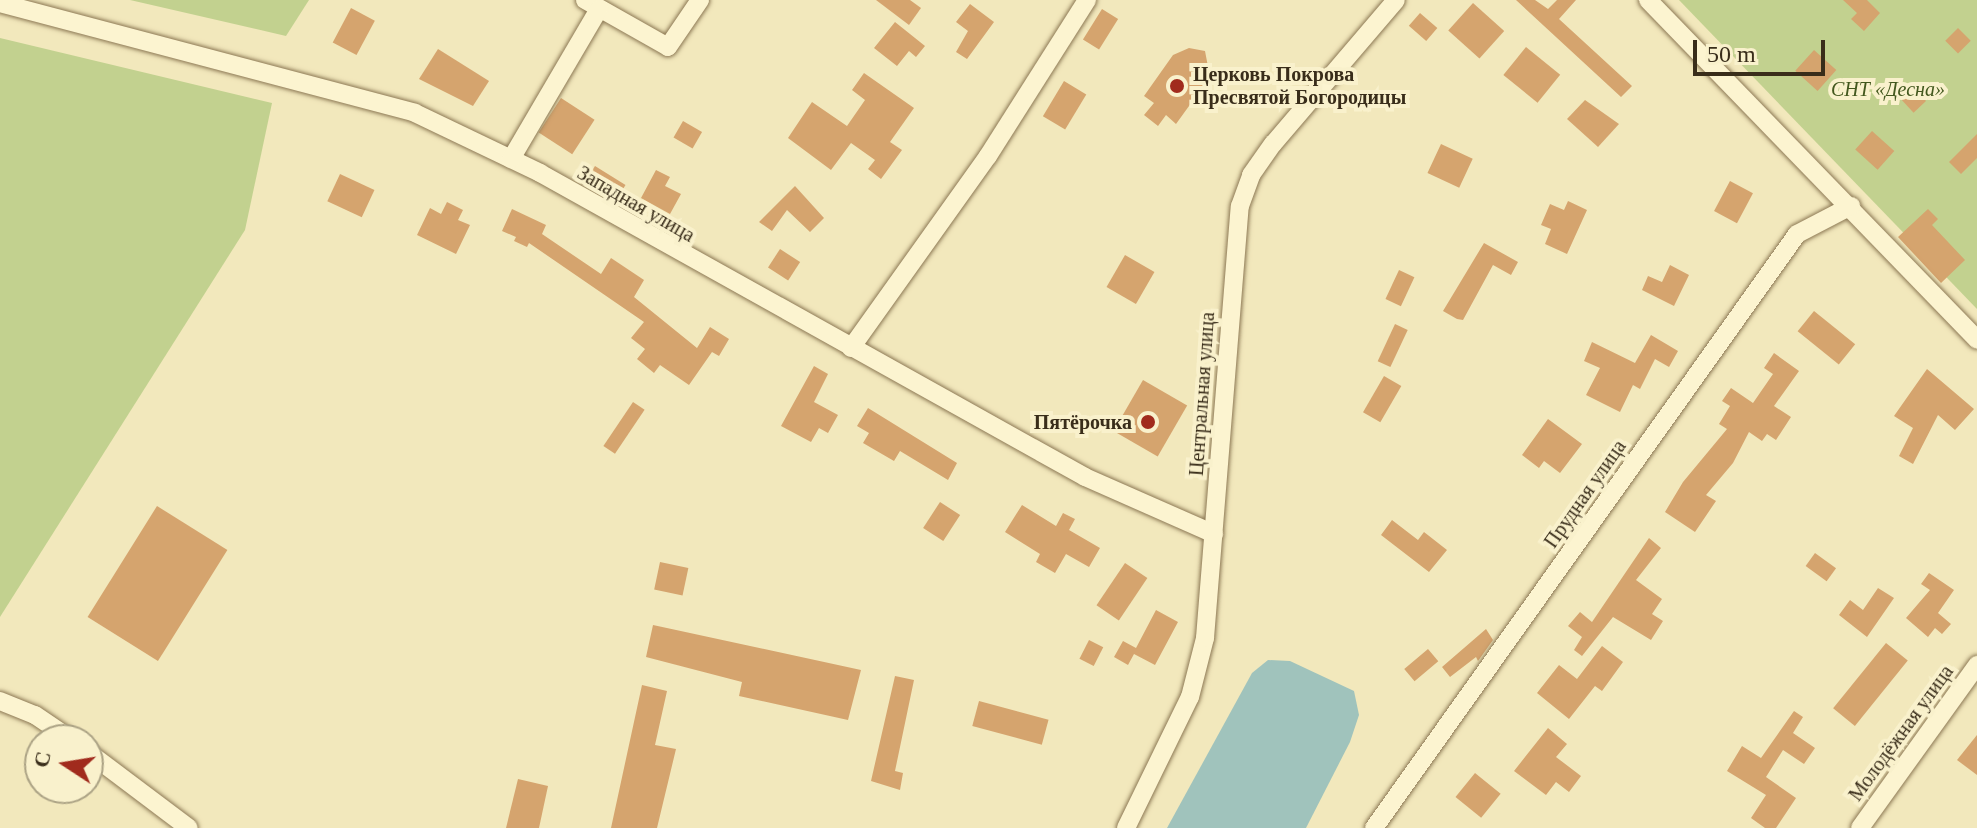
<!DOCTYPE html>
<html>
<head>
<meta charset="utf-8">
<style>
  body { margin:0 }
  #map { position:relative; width:1977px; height:828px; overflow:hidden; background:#f2e8bc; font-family:Georgia,serif }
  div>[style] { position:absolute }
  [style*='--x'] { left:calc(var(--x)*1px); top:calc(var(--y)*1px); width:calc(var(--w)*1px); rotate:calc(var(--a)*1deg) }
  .green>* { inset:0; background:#c2d18f }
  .water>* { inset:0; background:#a0c3bc }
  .building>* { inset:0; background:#d5a46e; transform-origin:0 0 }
  .roads { filter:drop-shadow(0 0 2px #8c7854) drop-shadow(0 0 2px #8c7854) }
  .minor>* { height:18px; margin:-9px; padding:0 9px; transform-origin:9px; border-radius:9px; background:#fcf4d0 }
  .dots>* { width:22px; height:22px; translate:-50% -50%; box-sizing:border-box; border:4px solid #f9f1cc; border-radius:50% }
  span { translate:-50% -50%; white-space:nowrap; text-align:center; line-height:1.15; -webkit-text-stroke:8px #f9f1cc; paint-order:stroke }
  .poi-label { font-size:20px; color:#392d1a; font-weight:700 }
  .left { translate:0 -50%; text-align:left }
  .right { translate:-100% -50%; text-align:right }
  .park-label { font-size:20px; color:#43581e; font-style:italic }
  .street-label { font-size:20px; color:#392d1a }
  .north { position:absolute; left:24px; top:724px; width:80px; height:80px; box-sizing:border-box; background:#f9f1cc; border:2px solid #aca385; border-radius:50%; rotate:282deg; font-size:22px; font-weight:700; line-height:32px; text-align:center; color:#392d1a }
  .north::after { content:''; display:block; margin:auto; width:28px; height:36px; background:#a12b1d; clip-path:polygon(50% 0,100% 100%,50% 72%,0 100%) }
  .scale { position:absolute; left:1693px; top:40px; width:132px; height:36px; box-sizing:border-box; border:4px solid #392d1a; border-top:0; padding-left:10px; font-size:24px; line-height:28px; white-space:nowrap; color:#392d1a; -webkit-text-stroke:6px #f9f1cc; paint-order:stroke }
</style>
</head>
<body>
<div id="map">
  <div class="green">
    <i style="clip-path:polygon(130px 0,309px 0,286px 36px)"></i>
    <i style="clip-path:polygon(1679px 0,1977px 0,1977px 309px)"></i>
    <i style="clip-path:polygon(0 38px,272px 103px,245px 230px,0 617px)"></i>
  </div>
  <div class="water">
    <i style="clip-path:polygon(1268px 660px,1290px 661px,1354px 691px,1359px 715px,1350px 742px,1306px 828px,1167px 828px,1252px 673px)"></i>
  </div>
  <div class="building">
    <i style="clip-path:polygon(876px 0,910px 0,921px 8px,909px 25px)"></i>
    <i style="clip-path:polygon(1516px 0,1535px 0,1548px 9px,1557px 0,1576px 0,1559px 19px,1632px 86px,1621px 97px)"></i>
    <i style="clip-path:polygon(1843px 0,1867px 0,1880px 13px,1864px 31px,1851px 19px,1857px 13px)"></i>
    <i style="left:1473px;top:3px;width:42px;height:37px;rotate:42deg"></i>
    <i style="clip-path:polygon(970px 4px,994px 22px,967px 59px,956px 52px,968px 31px,956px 22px)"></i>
    <i style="left:351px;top:8px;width:27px;height:39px;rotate:28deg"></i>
    <i style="left:1102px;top:9px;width:19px;height:36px;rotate:32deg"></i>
    <i style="left:1420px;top:13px;width:23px;height:17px;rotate:41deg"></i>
    <i style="clip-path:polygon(895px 22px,925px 46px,916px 57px,909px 51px,897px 66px,874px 48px)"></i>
    <i style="left:1958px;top:28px;width:18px;height:18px;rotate:45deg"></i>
    <i style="left:1526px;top:47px;width:44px;height:36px;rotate:39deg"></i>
    <i style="clip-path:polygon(1189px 48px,1205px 51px,1210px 77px,1176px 124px,1166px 115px,1158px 126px,1144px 115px,1154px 103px,1144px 96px,1173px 55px)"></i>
    <i style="clip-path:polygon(438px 49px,489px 81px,473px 106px,419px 79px)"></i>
    <i style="left:1814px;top:50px;width:30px;height:28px;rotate:42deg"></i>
    <i style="clip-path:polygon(864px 73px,914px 108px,890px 142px,902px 150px,881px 179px,868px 169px,875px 160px,851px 143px,831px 170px,788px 138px,812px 102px,847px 126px,865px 100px,852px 90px)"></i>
    <i style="left:1064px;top:81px;width:26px;height:41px;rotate:31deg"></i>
    <i style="left:1911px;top:85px;width:22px;height:17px;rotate:47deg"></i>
    <i style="left:561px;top:98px;width:40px;height:41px;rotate:33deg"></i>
    <i style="clip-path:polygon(1585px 100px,1619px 124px,1598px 147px,1567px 119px)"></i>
    <i style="left:683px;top:121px;width:22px;height:19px;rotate:30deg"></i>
    <i style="left:1872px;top:131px;width:30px;height:25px;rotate:42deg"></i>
    <i style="clip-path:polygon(1977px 134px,1977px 158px,1961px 174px,1949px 162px)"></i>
    <i style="left:1441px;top:144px;width:35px;height:32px;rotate:25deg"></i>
    <i style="left:595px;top:166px;width:36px;height:15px;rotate:32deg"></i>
    <i style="clip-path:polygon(656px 170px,670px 177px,665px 186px,681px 194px,670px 214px,641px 198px)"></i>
    <i style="left:340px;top:174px;width:38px;height:30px;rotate:25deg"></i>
    <i style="left:1730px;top:181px;width:26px;height:34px;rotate:28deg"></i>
    <i style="clip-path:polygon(795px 186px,824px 218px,810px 232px,787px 210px,772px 231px,759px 222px)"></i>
    <i style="clip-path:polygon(1568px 201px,1587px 210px,1567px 254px,1545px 244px,1551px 229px,1541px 225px,1550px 204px,1564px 210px)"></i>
    <i style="clip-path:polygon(447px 202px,463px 210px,458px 220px,470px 225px,456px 254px,417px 235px,430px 208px,441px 214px)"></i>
    <i style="clip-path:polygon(512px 209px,546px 225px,542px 234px,601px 274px,611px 258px,644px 280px,634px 297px,697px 348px,710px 327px,729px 339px,719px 356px,712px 352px,689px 385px,660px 365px,654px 373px,637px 359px,645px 349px,631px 338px,644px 322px,529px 243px,527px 247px,514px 241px,516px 237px,502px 231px)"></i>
    <i style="clip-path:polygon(1928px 209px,1938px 219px,1932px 225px,1965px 260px,1941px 283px,1898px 237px)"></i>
    <i style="clip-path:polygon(1484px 243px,1518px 262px,1511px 275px,1493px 265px,1463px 320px,1457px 319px,1443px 311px)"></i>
    <i style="left:780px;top:249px;width:24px;height:22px;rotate:33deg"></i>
    <i style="left:1125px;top:255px;width:34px;height:37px;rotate:30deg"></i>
    <i style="clip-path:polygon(1670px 265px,1689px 275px,1674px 306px,1642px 290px,1648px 276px,1662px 282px)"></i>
    <i style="left:1399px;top:270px;width:17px;height:32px;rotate:25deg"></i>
    <i style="left:1814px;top:311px;width:53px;height:26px;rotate:39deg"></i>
    <i style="left:1395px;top:324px;width:14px;height:41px;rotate:25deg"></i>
    <i style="clip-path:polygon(1651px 335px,1678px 351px,1669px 367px,1655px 359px,1640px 389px,1633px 385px,1620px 412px,1586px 395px,1600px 368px,1584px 361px,1592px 342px,1635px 363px)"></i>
    <i style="clip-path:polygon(1774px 353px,1799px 371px,1774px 406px,1791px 417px,1776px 440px,1767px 434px,1762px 441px,1749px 432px,1733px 463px,1706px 495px,1716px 501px,1695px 532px,1665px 512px,1683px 482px,1727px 429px,1719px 424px,1730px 406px,1722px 401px,1731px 388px,1753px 403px,1773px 374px,1764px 368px)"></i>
    <i style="clip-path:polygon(814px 366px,828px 374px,814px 402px,838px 415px,828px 433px,819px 428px,811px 442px,781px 426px)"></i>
    <i style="clip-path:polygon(1927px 369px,1974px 409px,1955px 430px,1938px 415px,1913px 464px,1899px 456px,1913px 428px,1894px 416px)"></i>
    <i style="left:1384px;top:376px;width:20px;height:42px;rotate:30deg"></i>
    <i style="left:1143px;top:380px;width:51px;height:59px;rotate:30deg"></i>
    <i style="left:633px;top:402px;width:14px;height:53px;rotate:34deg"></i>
    <i style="clip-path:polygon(868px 408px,957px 463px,948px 480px,900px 451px,894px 461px,863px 443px,869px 433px,857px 426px)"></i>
    <i style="clip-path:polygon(1548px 419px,1582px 444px,1560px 473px,1544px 461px,1539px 468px,1522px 455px)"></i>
    <i style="left:940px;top:502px;width:24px;height:31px;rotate:33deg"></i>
    <i style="clip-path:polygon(1022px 505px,1056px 526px,1063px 513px,1075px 519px,1069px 530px,1100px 548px,1089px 567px,1066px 554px,1055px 573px,1036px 562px,1040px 554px,1005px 532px)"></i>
    <i style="left:157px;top:506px;width:83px;height:131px;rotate:32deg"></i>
    <i style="clip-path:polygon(1392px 520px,1418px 540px,1424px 532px,1447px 550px,1429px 572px,1381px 535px)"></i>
    <i style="clip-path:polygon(1649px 538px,1661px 548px,1636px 580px,1662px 599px,1652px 614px,1663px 621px,1651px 640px,1613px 617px,1582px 656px,1574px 650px,1582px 637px,1568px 626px,1580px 612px,1592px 622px)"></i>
    <i style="left:1815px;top:553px;width:26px;height:16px;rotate:36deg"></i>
    <i style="left:660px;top:562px;width:29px;height:28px;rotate:12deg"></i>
    <i style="left:1125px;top:563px;width:27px;height:51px;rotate:34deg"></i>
    <i style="clip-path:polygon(1929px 573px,1954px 590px,1938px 613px,1951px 624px,1942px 634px,1935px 628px,1928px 637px,1906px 618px,1930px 590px,1921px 584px)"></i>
    <i style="clip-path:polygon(1878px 588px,1894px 598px,1867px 637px,1839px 615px,1850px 600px,1863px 610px)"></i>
    <i style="clip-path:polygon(1156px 610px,1178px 622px,1155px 665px,1134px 654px,1128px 665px,1114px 657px,1123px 641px,1136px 648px)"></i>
    <i style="clip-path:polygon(653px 625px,861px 670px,848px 720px,739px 696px,742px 682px,646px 657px)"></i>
    <i style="clip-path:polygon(1486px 629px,1493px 640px,1478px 661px,1476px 657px,1450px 677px,1442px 667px)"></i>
    <i style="left:1089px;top:640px;width:16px;height:21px;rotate:27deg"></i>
    <i style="left:1886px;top:643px;width:28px;height:84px;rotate:39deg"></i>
    <i style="clip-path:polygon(1602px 646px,1623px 662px,1602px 691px,1595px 686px,1569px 719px,1537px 693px,1559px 665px,1577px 679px)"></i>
    <i style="left:1428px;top:649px;width:16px;height:31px;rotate:50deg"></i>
    <i style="clip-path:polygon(895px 676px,914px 680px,895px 771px,903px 773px,900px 790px,871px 781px)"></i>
    <i style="clip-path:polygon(642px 685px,667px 691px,655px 745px,676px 749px,657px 828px,611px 828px)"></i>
    <i style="left:979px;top:701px;width:72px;height:26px;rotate:15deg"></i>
    <i style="clip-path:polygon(1794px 711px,1803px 717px,1793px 733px,1815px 748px,1804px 764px,1783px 750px,1766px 777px,1796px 798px,1776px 828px,1765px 828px,1751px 818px,1766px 795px,1727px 771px,1742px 746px,1761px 758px)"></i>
    <i style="clip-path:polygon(1548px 728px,1567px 744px,1556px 757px,1581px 776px,1569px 792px,1556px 782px,1546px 795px,1514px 771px)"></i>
    <i style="clip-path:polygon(1977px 735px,1977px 775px,1957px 760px)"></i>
    <i style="left:1475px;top:773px;width:33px;height:31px;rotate:39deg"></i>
    <i style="clip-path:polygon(518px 779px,548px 786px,539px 828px,506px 828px)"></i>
  </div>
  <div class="roads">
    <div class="minor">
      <i style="--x:585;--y:0;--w:95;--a:29.5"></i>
      <i style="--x:668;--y:47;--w:57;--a:-55.8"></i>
      <i style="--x:1648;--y:0;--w:473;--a:45.9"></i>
      <i style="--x:0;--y:3;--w:429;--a:14.8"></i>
      <i style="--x:415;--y:113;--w:139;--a:25.6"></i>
      <i style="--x:540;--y:173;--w:624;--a:29.15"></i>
      <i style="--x:1085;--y:477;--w:141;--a:23.8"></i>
      <i style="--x:511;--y:159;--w:174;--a:-59.6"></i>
      <i style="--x:851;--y:348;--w:236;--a:-54.5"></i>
      <i style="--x:988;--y:156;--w:185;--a:-57.6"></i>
      <i style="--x:0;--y:701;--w:38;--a:22"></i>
      <i style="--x:35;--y:715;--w:45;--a:34"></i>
      <i style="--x:88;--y:752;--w:126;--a:37"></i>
      <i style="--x:1126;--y:828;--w:146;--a:-64"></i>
      <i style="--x:1190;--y:697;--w:61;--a:-75.7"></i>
      <i style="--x:1205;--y:638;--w:433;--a:-85.4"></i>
      <i style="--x:1240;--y:206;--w:33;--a:-70"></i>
      <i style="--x:1251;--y:175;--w:38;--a:-55"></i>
      <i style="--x:1273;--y:144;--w:189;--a:-49.5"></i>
      <i style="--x:1374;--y:828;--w:729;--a:-54.54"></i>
      <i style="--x:1797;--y:234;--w:61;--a:-27.4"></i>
      <i style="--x:1860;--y:828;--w:201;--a:-54.3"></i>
    </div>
  </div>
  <div class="dots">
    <i style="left:1177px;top:86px;background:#a12b1d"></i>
    <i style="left:1148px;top:422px;background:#a12b1d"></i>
  </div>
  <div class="poi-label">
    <span class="left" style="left:1193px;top:86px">Церковь Покрова<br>Пресвятой Богородицы</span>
    <span class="right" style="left:1132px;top:422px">Пятёрочка</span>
  </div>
  <div class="park-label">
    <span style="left:1888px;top:89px">СНТ «Десна»</span>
  </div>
  <div class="street-label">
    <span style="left:636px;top:204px;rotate:30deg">Западная улица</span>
    <span style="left:1202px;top:394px;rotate:-86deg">Центральная улица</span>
    <span style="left:1585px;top:494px;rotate:-55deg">Прудная улица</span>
    <span style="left:1901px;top:733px;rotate:-54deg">Молодёжная улица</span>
  </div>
  <div class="north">С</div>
  <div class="scale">50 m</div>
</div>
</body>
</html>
